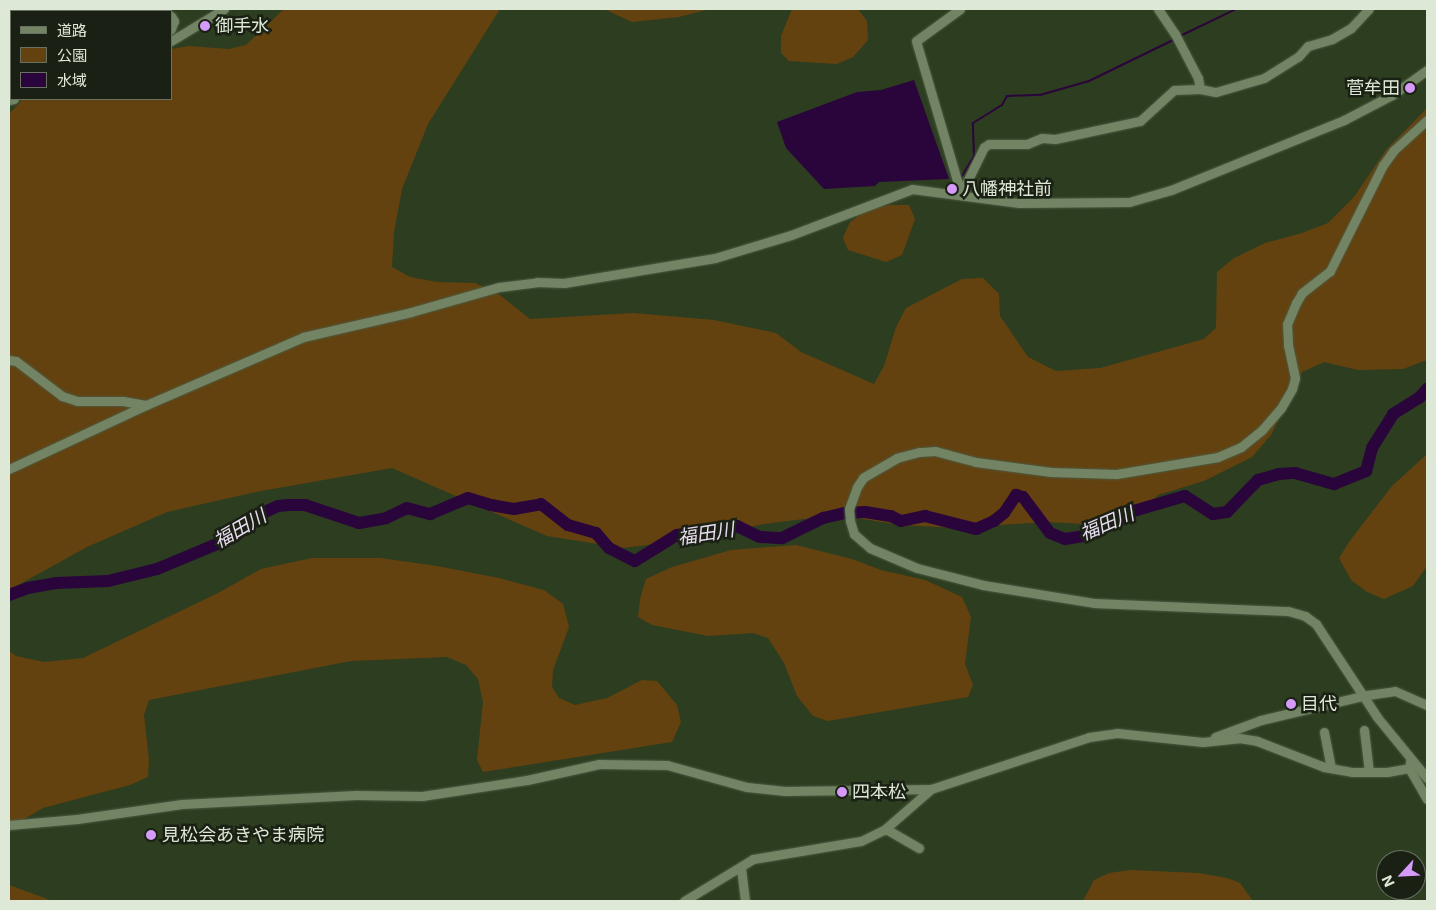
<!DOCTYPE html>
<html>
<head>
<meta charset="utf-8">
<style>
  body { margin:0 }
  #map { position:relative; width:1436px; height:910px; overflow:hidden; background:#2d3d20; font-family:Inter,"Noto Sans JP",sans-serif }
  div>[style] { position:absolute }
  [style*='--x'] { left:calc(var(--x)*1px); top:calc(var(--y)*1px); width:calc(var(--w)*1px); rotate:calc(var(--a)*1deg) }
  .green>* { inset:0; background:#64420f }
  .water>* { inset:0; background:#2a053b }
  .stream>* { height:2px; margin:-1px; padding:0 1px; transform-origin:1px; border-radius:1px; background:#2a053b }
  .river>* { height:12px; margin:-6px; padding:0 6px; transform-origin:6px; border-radius:6px; background:#2a053b }
  .roads { filter:drop-shadow(0 0 1px #4d5a41) drop-shadow(0 0 1px #4d5a41) }
  .minor>* { height:9px; margin:-4.5px; padding:0 4.5px; transform-origin:4.5px; border-radius:4.5px; background:#728464 }
  .dots>* { width:14px; height:14px; translate:-50% -50%; box-sizing:border-box; border:2px solid #1a2114; border-radius:50% }
  span { translate:-50% -50%; white-space:nowrap; text-align:center; line-height:1.15; -webkit-text-stroke:5px #1a2114; paint-order:stroke }
  .poi-label { font-size:18px; color:#dee8d7 }
  .left { translate:0 -50%; text-align:left }
  .right { translate:-100% -50%; text-align:right }
  .water-label { font-size:19px; color:#e9dcf1; font-style:italic }
  .frame { position:absolute; inset:0; border:10px solid #dee8d7; pointer-events:none }
  .legend { position:absolute; left:10px; top:10px; width:162px; height:90px; box-sizing:border-box; background:#1a2114; border:1px solid #687162; margin:0; padding:6px 9px; list-style:none; font-size:15px; color:#dee8d7 }
  .legend li { display:flex; align-items:center; gap:10px; height:25px }
  .legend b { width:25px; border:1px solid #687162 }
  .north { position:absolute; left:1376px; top:850px; width:50px; height:50px; box-sizing:border-box; background:#1a2114; border:1px solid #687162; border-radius:50%; rotate:245deg; font-size:14px; font-weight:700; line-height:20px; text-align:center; color:#dee8d7 }
  .north::after { content:''; display:block; margin:auto; width:18px; height:22px; background:#d69bfa; clip-path:polygon(50% 0,100% 100%,50% 72%,0 100%) }
</style>
</head>
<body>
<div id="map">
  <div class="green">
    <i style="clip-path:polygon(284px 9px,500px 9px,428px 124px,402px 189px,394px 232px,392px 267px,410px 277px,437px 282px,475px 283px,496px 292px,530px 319px,633px 313px,714px 320px,776px 333px,801px 352px,874px 384px,884px 366px,896px 327px,906px 308px,962px 279px,983px 278px,999px 294px,1000px 316px,1028px 357px,1056px 371px,1100px 368px,1204px 339px,1216px 328px,1217px 272px,1234px 258px,1265px 243px,1302px 233px,1328px 223px,1354px 197px,1386px 150px,1427px 108px,1427px 360px,1403px 369px,1358px 370px,1324px 362px,1302px 372px,1271px 435px,1252px 457px,1204px 481px,1158px 495px,1142px 511px,1103px 525px,1046px 522px,955px 528px,902px 525px,836px 515px,763px 524px,703px 538px,623px 548px,547px 536px,392px 468px,261px 491px,167px 512px,87px 547px,9px 590px,9px 114px,23px 99px,171px 99px,171px 49px,189px 46px,229px 49px,246px 45px)"></i>
    <i style="clip-path:polygon(604px 9px,710px 9px,679px 17px,632px 22px)"></i>
    <i style="clip-path:polygon(792px 9px,858px 9px,867px 21px,868px 40px,853px 57px,837px 64px,789px 61px,781px 53px,781px 36px)"></i>
    <i style="clip-path:polygon(889px 205px,909px 205px,915px 219px,902px 255px,886px 262px,848px 250px,843px 238px,850px 222px,867px 210px)"></i>
    <i style="clip-path:polygon(1427px 454px,1427px 566px,1413px 586px,1384px 599px,1367px 592px,1351px 580px,1339px 558px,1349px 542px,1392px 486px)"></i>
    <i style="clip-path:polygon(796px 545px,852px 559px,881px 570px,925px 580px,962px 597px,971px 617px,965px 664px,973px 685px,968px 697px,828px 721px,813px 716px,797px 696px,784px 663px,768px 638px,753px 633px,708px 636px,652px 625px,638px 617px,640px 599px,646px 579px,672px 567px,731px 550px)"></i>
    <i style="clip-path:polygon(312px 558px,380px 558px,437px 566px,499px 578px,544px 590px,563px 604px,569px 627px,553px 670px,552px 687px,559px 698px,575px 705px,607px 698px,642px 680px,657px 681px,677px 705px,681px 722px,672px 742px,483px 772px,477px 760px,483px 702px,478px 679px,466px 665px,447px 657px,351px 661px,149px 700px,144px 715px,149px 760px,148px 777px,130px 785px,43px 808px,9px 828px,9px 651px,16px 656px,44px 662px,83px 658px,218px 593px,261px 569px)"></i>
    <i style="clip-path:polygon(1130px 870px,1199px 873px,1227px 878px,1240px 883px,1253px 901px,1083px 901px,1094px 880px,1109px 873px)"></i>
    <i style="clip-path:polygon(9px 885px,53px 901px,54px 901px,9px 901px)"></i>
  </div>
  <div class="water">
    <i style="clip-path:polygon(914px 80px,949px 179px,879px 182px,875px 186px,824px 189px,786px 148px,777px 122px,857px 92px,881px 90px)"></i>
  </div>
  <div class="stream">
    <i style="--x:1180;--y:36;--w:62;--a:-25.7"></i>
    <i style="--x:962;--y:176;--w:23;--a:-59"></i>
    <i style="--x:974;--y:156;--w:33;--a:-92"></i>
    <i style="--x:973;--y:123;--w:34;--a:-32"></i>
    <i style="--x:1002;--y:105;--w:10;--a:-61"></i>
    <i style="--x:1007;--y:96;--w:33;--a:-2"></i>
    <i style="--x:1040;--y:95;--w:51;--a:-15.9"></i>
    <i style="--x:1089;--y:81;--w:93;--a:-26"></i>
  </div>
  <div class="river">
    <i style="--x:18;--y:11;--w:4;--a:-34"></i>
    <i style="--x:9;--y:595;--w:20;--a:-20"></i>
    <i style="--x:28;--y:588;--w:28;--a:-10"></i>
    <i style="--x:56;--y:583;--w:52;--a:-2.2"></i>
    <i style="--x:108;--y:581;--w:50;--a:-13.8"></i>
    <i style="--x:157;--y:569;--w:83;--a:-22.6"></i>
    <i style="--x:234;--y:537;--w:40;--a:-39"></i>
    <i style="--x:265;--y:512;--w:14;--a:-25"></i>
    <i style="--x:278;--y:506;--w:11;--a:-5"></i>
    <i style="--x:289;--y:505;--w:16;--a:0"></i>
    <i style="--x:305;--y:505;--w:57;--a:18.4"></i>
    <i style="--x:359;--y:523;--w:27;--a:-10"></i>
    <i style="--x:386;--y:518;--w:23;--a:-25"></i>
    <i style="--x:407;--y:508;--w:24;--a:15"></i>
    <i style="--x:430;--y:514;--w:41;--a:-22.8"></i>
    <i style="--x:468;--y:498;--w:24;--a:17"></i>
    <i style="--x:491;--y:505;--w:23;--a:10"></i>
    <i style="--x:514;--y:509;--w:27;--a:-10"></i>
    <i style="--x:541;--y:504;--w:34;--a:38"></i>
    <i style="--x:568;--y:525;--w:29;--a:16"></i>
    <i style="--x:596;--y:533;--w:20;--a:49"></i>
    <i style="--x:609;--y:548;--w:29;--a:27"></i>
    <i style="--x:635;--y:561;--w:49;--a:-31.8"></i>
    <i style="--x:677;--y:535;--w:61;--a:-8.5"></i>
    <i style="--x:737;--y:526;--w:25;--a:26"></i>
    <i style="--x:760;--y:537;--w:22;--a:3"></i>
    <i style="--x:782;--y:538;--w:46;--a:-26"></i>
    <i style="--x:823;--y:518;--w:23;--a:-13"></i>
    <i style="--x:845;--y:513;--w:20;--a:-3"></i>
    <i style="--x:865;--y:512;--w:26;--a:9"></i>
    <i style="--x:891;--y:516;--w:11;--a:27"></i>
    <i style="--x:901;--y:521;--w:25;--a:-12"></i>
    <i style="--x:925;--y:516;--w:53;--a:14.3"></i>
    <i style="--x:976;--y:529;--w:20;--a:-24"></i>
    <i style="--x:994;--y:521;--w:13;--a:-39"></i>
    <i style="--x:1004;--y:513;--w:22;--a:-56"></i>
    <i style="--x:1016;--y:495;--w:7;--a:16"></i>
    <i style="--x:1023;--y:497;--w:45;--a:53.1"></i>
    <i style="--x:1050;--y:533;--w:16;--a:22"></i>
    <i style="--x:1065;--y:539;--w:20;--a:-9"></i>
    <i style="--x:1085;--y:536;--w:51;--a:-28.1"></i>
    <i style="--x:1130;--y:512;--w:57;--a:-16.2"></i>
    <i style="--x:1185;--y:496;--w:33;--a:33"></i>
    <i style="--x:1213;--y:514;--w:14;--a:-8"></i>
    <i style="--x:1227;--y:512;--w:45;--a:-45.9"></i>
    <i style="--x:1258;--y:480;--w:22;--a:-16"></i>
    <i style="--x:1279;--y:474;--w:16;--a:-4"></i>
    <i style="--x:1295;--y:473;--w:41;--a:15.8"></i>
    <i style="--x:1334;--y:484;--w:35;--a:-22"></i>
    <i style="--x:1366;--y:471;--w:24;--a:-75"></i>
    <i style="--x:1372;--y:448;--w:40;--a:-58"></i>
    <i style="--x:1393;--y:414;--w:32;--a:-32"></i>
    <i style="--x:1420;--y:397;--w:11;--a:-49"></i>
  </div>
  <div class="roads">
    <div class="minor">
      <i style="--x:166;--y:9;--w:2;--a:63"></i>
      <i style="--x:960;--y:9;--w:54;--a:144"></i>
      <i style="--x:916;--y:41;--w:159;--a:73.6"></i>
      <i style="--x:1158;--y:9;--w:30;--a:56"></i>
      <i style="--x:1175;--y:34;--w:50;--a:62.4"></i>
      <i style="--x:1198;--y:78;--w:11;--a:80"></i>
      <i style="--x:36;--y:11;--w:4;--a:-34"></i>
      <i style="--x:171;--y:16;--w:6;--a:59"></i>
      <i style="--x:174;--y:21;--w:9;--a:111"></i>
      <i style="--x:171;--y:41;--w:62;--a:-31.1"></i>
      <i style="--x:9;--y:60;--w:2;--a:-27"></i>
      <i style="--x:9;--y:100;--w:5;--a:-11"></i>
      <i style="--x:1427;--y:120;--w:45;--a:137.7"></i>
      <i style="--x:1394;--y:150;--w:19;--a:126"></i>
      <i style="--x:1383;--y:165;--w:119;--a:116.6"></i>
      <i style="--x:1330;--y:271;--w:36;--a:142"></i>
      <i style="--x:1302;--y:293;--w:12;--a:121"></i>
      <i style="--x:1296;--y:303;--w:23;--a:113"></i>
      <i style="--x:1287;--y:324;--w:21;--a:87"></i>
      <i style="--x:1288;--y:345;--w:34;--a:78"></i>
      <i style="--x:1295;--y:378;--w:11;--a:105"></i>
      <i style="--x:1292;--y:389;--w:22;--a:120"></i>
      <i style="--x:1281;--y:408;--w:29;--a:131"></i>
      <i style="--x:1262;--y:430;--w:27;--a:141"></i>
      <i style="--x:1241;--y:447;--w:25;--a:157"></i>
      <i style="--x:1218;--y:457;--w:103;--a:170.5"></i>
      <i style="--x:1116;--y:474;--w:65;--a:-178.2"></i>
      <i style="--x:1051;--y:472;--w:76;--a:-172.4"></i>
      <i style="--x:976;--y:462;--w:42;--a:-165"></i>
      <i style="--x:935;--y:451;--w:16;--a:176"></i>
      <i style="--x:919;--y:452;--w:23;--a:165"></i>
      <i style="--x:897;--y:458;--w:39;--a:150"></i>
      <i style="--x:863;--y:478;--w:11;--a:124"></i>
      <i style="--x:857;--y:487;--w:23;--a:110"></i>
      <i style="--x:849;--y:509;--w:12;--a:85"></i>
      <i style="--x:850;--y:521;--w:14;--a:73"></i>
      <i style="--x:854;--y:534;--w:21;--a:41"></i>
      <i style="--x:870;--y:548;--w:51;--a:23.1"></i>
      <i style="--x:917;--y:568;--w:68;--a:14.4"></i>
      <i style="--x:983;--y:585;--w:112;--a:9.2"></i>
      <i style="--x:1094;--y:603;--w:194;--a:2.4"></i>
      <i style="--x:1288;--y:611;--w:18;--a:16"></i>
      <i style="--x:1305;--y:616;--w:14;--a:36"></i>
      <i style="--x:1316;--y:624;--w:111;--a:56.7"></i>
      <i style="--x:1377;--y:717;--w:79;--a:50.7"></i>
      <i style="--x:961;--y:194;--w:52;--a:-63.9"></i>
      <i style="--x:984;--y:147;--w:6;--a:-31"></i>
      <i style="--x:989;--y:144;--w:38;--a:0"></i>
      <i style="--x:1027;--y:144;--w:16;--a:-22"></i>
      <i style="--x:1042;--y:138;--w:13;--a:4"></i>
      <i style="--x:1055;--y:139;--w:87;--a:-12"></i>
      <i style="--x:1140;--y:121;--w:46;--a:-42.4"></i>
      <i style="--x:1174;--y:90;--w:26;--a:-2"></i>
      <i style="--x:1200;--y:89;--w:16;--a:11"></i>
      <i style="--x:1216;--y:92;--w:50;--a:-16.3"></i>
      <i style="--x:1264;--y:78;--w:40;--a:-32"></i>
      <i style="--x:1298;--y:57;--w:15;--a:-48"></i>
      <i style="--x:1308;--y:46;--w:25;--a:-16"></i>
      <i style="--x:1332;--y:39;--w:22;--a:-30"></i>
      <i style="--x:1351;--y:28;--w:26;--a:-47"></i>
      <i style="--x:9;--y:360;--w:7;--a:8"></i>
      <i style="--x:16;--y:361;--w:58;--a:37.3"></i>
      <i style="--x:62;--y:396;--w:16;--a:18"></i>
      <i style="--x:77;--y:401;--w:46;--a:0"></i>
      <i style="--x:123;--y:401;--w:23;--a:10"></i>
      <i style="--x:9;--y:469;--w:151;--a:-25"></i>
      <i style="--x:146;--y:405;--w:171;--a:-23.4"></i>
      <i style="--x:303;--y:337;--w:111;--a:-13"></i>
      <i style="--x:411;--y:312;--w:91;--a:-15.9"></i>
      <i style="--x:499;--y:287;--w:38;--a:-7"></i>
      <i style="--x:537;--y:282;--w:27;--a:2"></i>
      <i style="--x:564;--y:283;--w:153;--a:-9.4"></i>
      <i style="--x:715;--y:258;--w:79;--a:-16.8"></i>
      <i style="--x:791;--y:235;--w:129;--a:-20.8"></i>
      <i style="--x:912;--y:189;--w:108;--a:7.5"></i>
      <i style="--x:1019;--y:203;--w:110;--a:-0.5"></i>
      <i style="--x:1129;--y:202;--w:44;--a:-15.9"></i>
      <i style="--x:1171;--y:190;--w:187;--a:-22"></i>
      <i style="--x:1344;--y:120;--w:54;--a:-27.5"></i>
      <i style="--x:1392;--y:95;--w:43;--a:-35.5"></i>
      <i style="--x:1364;--y:730;--w:42;--a:83.2"></i>
      <i style="--x:1324;--y:732;--w:37;--a:79"></i>
      <i style="--x:1215;--y:737;--w:49;--a:-20.3"></i>
      <i style="--x:1261;--y:720;--w:109;--a:-13.3"></i>
      <i style="--x:1367;--y:695;--w:28;--a:-8"></i>
      <i style="--x:1395;--y:691;--w:35;--a:24"></i>
      <i style="--x:1410;--y:762;--w:6;--a:99"></i>
      <i style="--x:1409;--y:768;--w:36;--a:60"></i>
      <i style="--x:9;--y:825;--w:68;--a:-5"></i>
      <i style="--x:77;--y:819;--w:106;--a:-8.1"></i>
      <i style="--x:182;--y:804;--w:174;--a:-3"></i>
      <i style="--x:356;--y:795;--w:66;--a:0.9"></i>
      <i style="--x:422;--y:796;--w:106;--a:-8.7"></i>
      <i style="--x:527;--y:780;--w:74;--a:-12.5"></i>
      <i style="--x:599;--y:764;--w:68;--a:0.8"></i>
      <i style="--x:667;--y:765;--w:83;--a:15.4"></i>
      <i style="--x:747;--y:787;--w:38;--a:6"></i>
      <i style="--x:785;--y:791;--w:146;--a:-0.8"></i>
      <i style="--x:931;--y:789;--w:166;--a:-18.2"></i>
      <i style="--x:1089;--y:737;--w:28;--a:-8"></i>
      <i style="--x:1117;--y:733;--w:86;--a:6"></i>
      <i style="--x:1203;--y:742;--w:36;--a:-6"></i>
      <i style="--x:1239;--y:738;--w:18;--a:9"></i>
      <i style="--x:1257;--y:741;--w:72;--a:21.2"></i>
      <i style="--x:1324;--y:767;--w:28;--a:10"></i>
      <i style="--x:1352;--y:772;--w:35;--a:0"></i>
      <i style="--x:1387;--y:772;--w:22;--a:-10"></i>
      <i style="--x:886;--y:829;--w:38;--a:30"></i>
      <i style="--x:741;--y:868;--w:33;--a:83"></i>
      <i style="--x:684;--y:901;--w:81;--a:-31.3"></i>
      <i style="--x:753;--y:859;--w:109;--a:-9.5"></i>
      <i style="--x:861;--y:841;--w:25;--a:-26"></i>
      <i style="--x:884;--y:830;--w:62;--a:-41.1"></i>
    </div>
  </div>
  <div class="dots">
    <i style="left:205px;top:26px;background:#d69bfa"></i>
    <i style="left:1410px;top:88px;background:#d69bfa"></i>
    <i style="left:952px;top:189px;background:#d69bfa"></i>
    <i style="left:1291px;top:704px;background:#d69bfa"></i>
    <i style="left:842px;top:792px;background:#d69bfa"></i>
    <i style="left:151px;top:835px;background:#d69bfa"></i>
  </div>
  <div class="poi-label">
    <span class="left" style="left:215px;top:26px">御手水</span>
    <span class="right" style="left:1400px;top:88px">菅牟田</span>
    <span class="left" style="left:962px;top:189px">八幡神社前</span>
    <span class="left" style="left:1301px;top:704px">目代</span>
    <span class="left" style="left:852px;top:792px">四本松</span>
    <span class="left" style="left:162px;top:835px">見松会あきやま病院</span>
  </div>
  <div class="water-label">
    <span style="left:1107px;top:524px;rotate:-23deg">福田川</span>
    <span style="left:240px;top:529px;rotate:-30deg">福田川</span>
    <span style="left:706px;top:534px;rotate:-9deg">福田川</span>
  </div>
  <div class="frame"></div>
  <ul class="legend">
  <li><b style="height:6px;background:#728464"></b>道路</li>
  <li><b style="height:14px;background:#64420f"></b>公園</li>
  <li><b style="height:14px;background:#2a053b"></b>水域</li>
  </ul>
  <div class="north">N</div>
</div>
</body>
</html>
